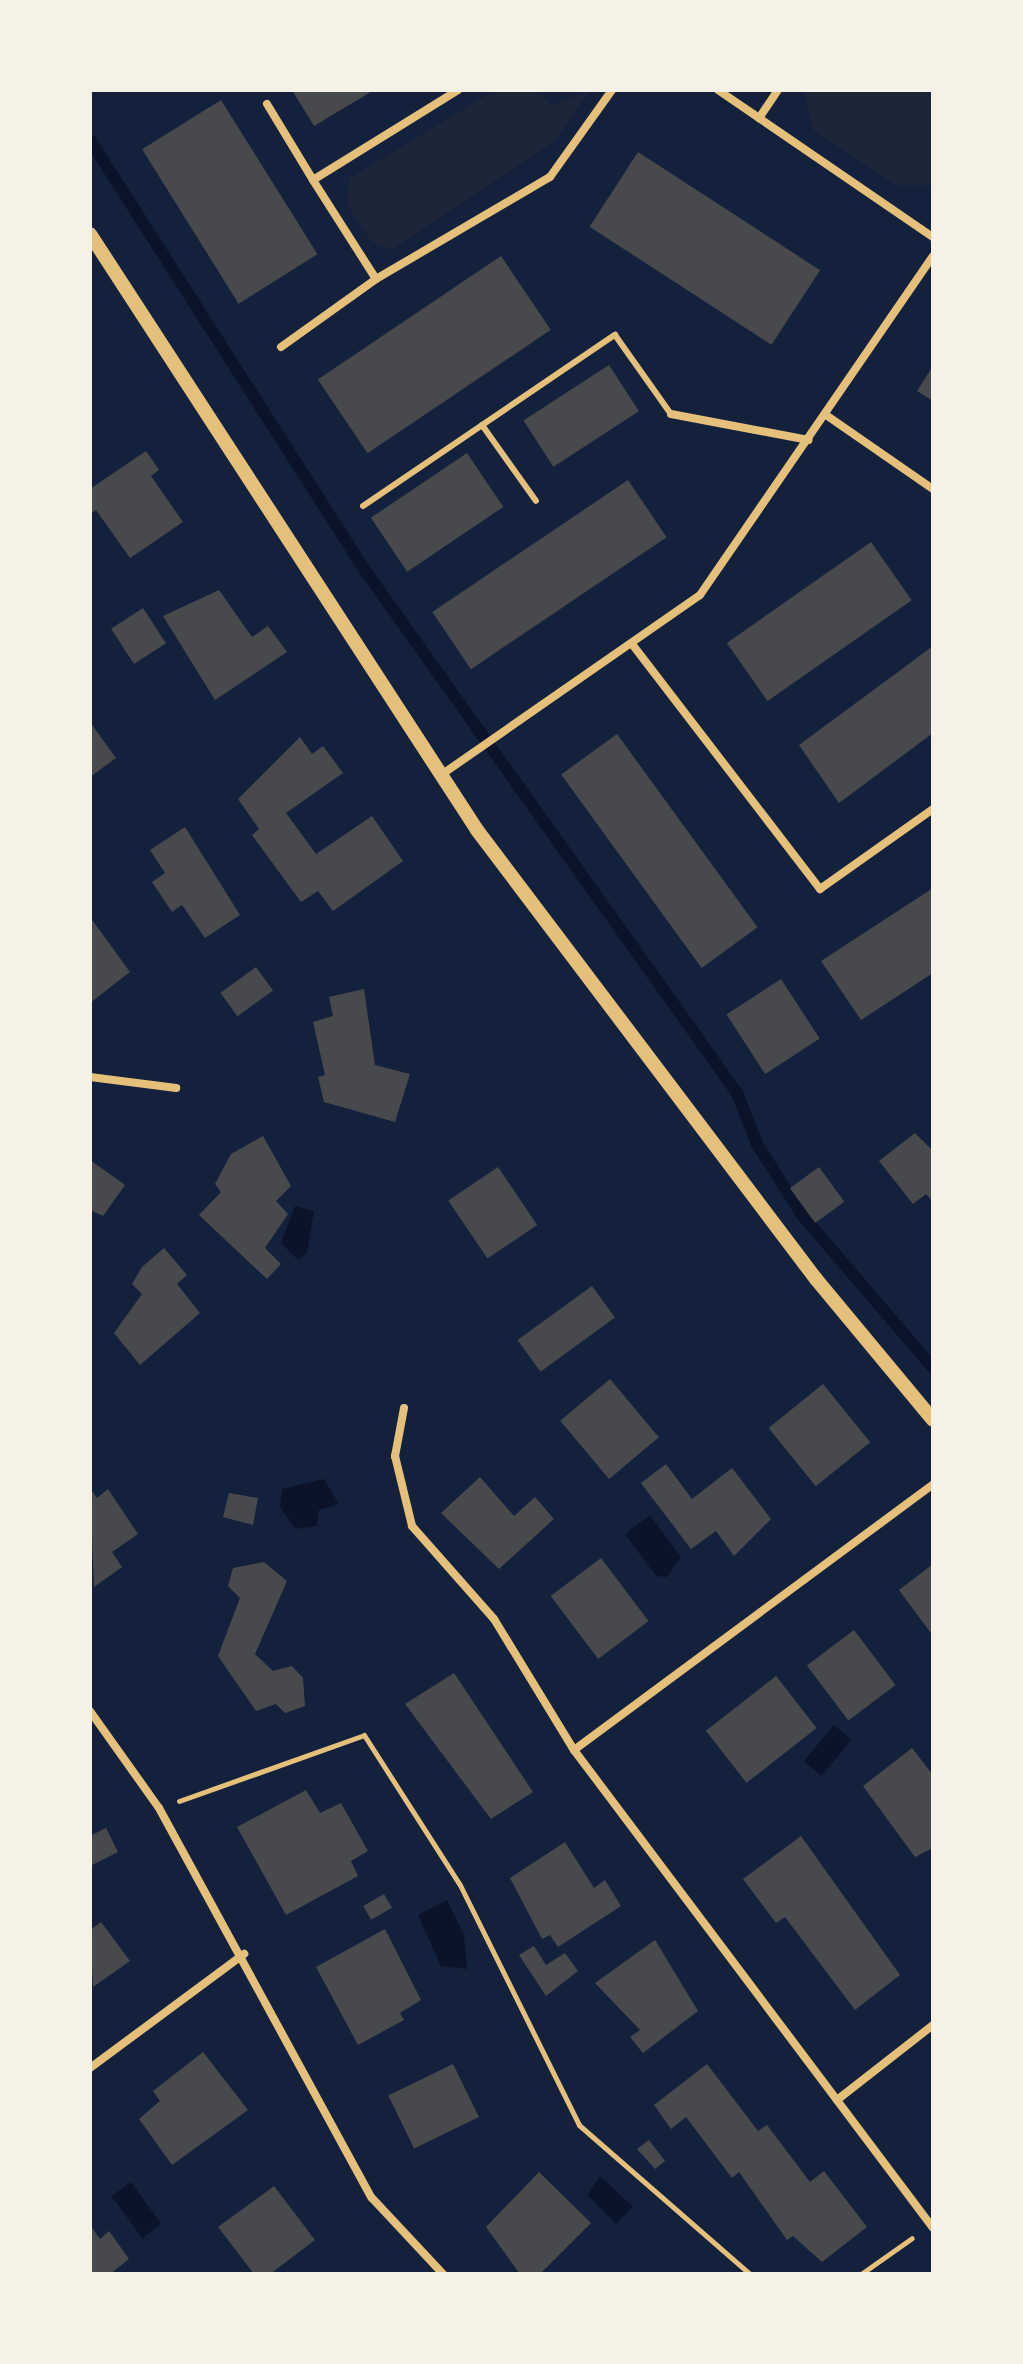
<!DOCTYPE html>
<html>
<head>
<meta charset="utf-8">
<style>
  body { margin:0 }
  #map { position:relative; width:1023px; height:2364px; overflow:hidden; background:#14213d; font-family:"Noto Sans",sans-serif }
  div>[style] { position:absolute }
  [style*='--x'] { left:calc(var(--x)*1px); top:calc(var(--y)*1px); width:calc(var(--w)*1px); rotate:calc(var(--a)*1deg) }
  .green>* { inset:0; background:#1d2539 }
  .water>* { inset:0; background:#0b132b; transform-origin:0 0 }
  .stream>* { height:12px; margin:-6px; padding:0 6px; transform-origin:6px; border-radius:6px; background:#0b132b }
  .building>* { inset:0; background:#48494c; transform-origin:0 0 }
  .path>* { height:5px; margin:-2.5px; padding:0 2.5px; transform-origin:2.5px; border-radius:2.5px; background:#e5c07b }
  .service>* { height:6px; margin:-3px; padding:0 3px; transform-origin:3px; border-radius:3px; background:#e5c07b }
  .minor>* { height:8px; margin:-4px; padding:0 4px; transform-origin:4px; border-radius:4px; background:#e5c07b }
  .tertiary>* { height:14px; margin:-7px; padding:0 7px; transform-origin:7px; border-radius:7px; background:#e5c07b }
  span { translate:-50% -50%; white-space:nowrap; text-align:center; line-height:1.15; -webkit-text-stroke:6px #f6f1e7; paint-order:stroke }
  .frame { position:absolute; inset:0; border:92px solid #f6f1e7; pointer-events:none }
</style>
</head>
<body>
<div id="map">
  <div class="green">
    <i style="clip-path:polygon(495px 90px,540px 90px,550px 106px,590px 90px,555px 141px,391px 250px,371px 241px,347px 205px,349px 179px)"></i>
    <i style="clip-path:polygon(804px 90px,933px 90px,933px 185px,896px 185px,813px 130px)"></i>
  </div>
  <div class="water">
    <i style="clip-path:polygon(295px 1206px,314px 1211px,307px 1252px,298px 1260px,281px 1243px)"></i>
    <i style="clip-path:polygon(324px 1479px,339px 1504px,319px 1510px,317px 1526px,295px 1529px,280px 1507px,282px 1489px)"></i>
    <i style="clip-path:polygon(650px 1515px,681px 1557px,667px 1577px,656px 1576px,625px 1534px)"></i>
    <i style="left:834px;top:1725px;width:23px;height:47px;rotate:40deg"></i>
    <i style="clip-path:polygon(447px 1900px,464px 1935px,467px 1969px,441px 1966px,418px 1915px)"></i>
    <i style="clip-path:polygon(600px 2176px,633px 2207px,616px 2224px,587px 2195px)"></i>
    <i style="left:131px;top:2182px;width:52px;height:24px;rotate:54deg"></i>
  </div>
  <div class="stream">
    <i style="--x:90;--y:140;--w:509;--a:57.43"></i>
    <i style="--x:364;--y:569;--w:643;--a:54.56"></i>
    <i style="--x:737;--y:1093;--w:55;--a:68.6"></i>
    <i style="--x:757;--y:1144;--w:84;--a:57.6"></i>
    <i style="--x:802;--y:1215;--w:201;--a:49.4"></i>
  </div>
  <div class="building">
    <i style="clip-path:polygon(292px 90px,374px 90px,314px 126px)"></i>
    <i style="left:221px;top:100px;width:182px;height:93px;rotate:58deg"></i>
    <i style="left:638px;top:152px;width:217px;height:89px;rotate:33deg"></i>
    <i style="left:501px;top:256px;width:89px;height:221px;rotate:56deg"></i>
    <i style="left:609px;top:365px;width:55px;height:102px;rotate:57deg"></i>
    <i style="clip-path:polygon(933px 366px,933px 401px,917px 391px)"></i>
    <i style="clip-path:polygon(146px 451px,159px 470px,151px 476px,183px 522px,130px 558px,96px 510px,90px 514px,90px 489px)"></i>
    <i style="left:467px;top:453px;width:65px;height:116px;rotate:56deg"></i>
    <i style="left:628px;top:480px;width:69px;height:236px;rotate:56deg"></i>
    <i style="left:871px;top:542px;width:71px;height:176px;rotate:55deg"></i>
    <i style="clip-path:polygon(219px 590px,252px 637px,268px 626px,287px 652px,215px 700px,163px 616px)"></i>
    <i style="left:143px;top:608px;width:42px;height:38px;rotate:57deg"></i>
    <i style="clip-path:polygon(933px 646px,933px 733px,839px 803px,799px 745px)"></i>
    <i style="clip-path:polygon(90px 722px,116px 758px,90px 777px)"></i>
    <i style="left:617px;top:734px;width:239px;height:69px;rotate:54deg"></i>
    <i style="clip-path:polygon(300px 737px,312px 754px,323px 746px,343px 773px,286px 813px,316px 854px,372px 816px,403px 861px,333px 911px,318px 891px,301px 902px,252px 835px,259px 829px,238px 799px)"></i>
    <i style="clip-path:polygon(185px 827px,240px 915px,205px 938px,182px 905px,172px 912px,152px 882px,165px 873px,150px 850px)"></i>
    <i style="clip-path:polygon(933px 888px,933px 973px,861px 1020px,821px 961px)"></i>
    <i style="clip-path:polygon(90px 917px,130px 972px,90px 1003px)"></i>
    <i style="left:256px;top:967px;width:29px;height:44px;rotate:54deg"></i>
    <i style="left:781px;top:979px;width:71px;height:65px;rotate:57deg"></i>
    <i style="clip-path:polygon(364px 989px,375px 1065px,410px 1074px,395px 1122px,324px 1102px,318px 1077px,325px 1075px,313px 1022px,333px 1016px,329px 997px)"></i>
    <i style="clip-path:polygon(915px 1133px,933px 1151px,933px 1202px,926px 1194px,913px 1204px,879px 1161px)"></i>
    <i style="clip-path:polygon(263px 1136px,291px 1186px,276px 1201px,288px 1214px,265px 1248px,281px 1264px,267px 1279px,199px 1215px,221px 1192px,215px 1184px,231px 1154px)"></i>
    <i style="clip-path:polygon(90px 1160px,125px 1185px,103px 1216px,90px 1210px)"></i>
    <i style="left:498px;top:1167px;width:70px;height:60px;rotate:56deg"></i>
    <i style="left:819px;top:1167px;width:43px;height:36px;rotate:54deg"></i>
    <i style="clip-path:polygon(164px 1248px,187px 1275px,177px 1284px,200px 1313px,140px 1365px,114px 1333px,142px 1294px,132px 1284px,142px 1267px)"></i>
    <i style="left:592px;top:1286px;width:39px;height:92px;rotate:54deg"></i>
    <i style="left:610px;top:1379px;width:76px;height:65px;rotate:50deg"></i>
    <i style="left:823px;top:1384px;width:75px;height:70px;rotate:51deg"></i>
    <i style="clip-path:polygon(666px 1464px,692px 1499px,732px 1468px,771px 1519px,734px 1556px,716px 1531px,691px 1549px,641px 1483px)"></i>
    <i style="clip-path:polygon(480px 1477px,514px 1516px,535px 1497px,554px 1519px,499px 1569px,441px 1513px)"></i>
    <i style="clip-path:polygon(90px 1488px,97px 1498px,108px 1489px,138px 1534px,112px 1552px,122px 1567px,94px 1587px)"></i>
    <i style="clip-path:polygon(229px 1493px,258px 1498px,253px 1525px,223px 1517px)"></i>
    <i style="left:601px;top:1558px;width:79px;height:63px;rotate:53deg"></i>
    <i style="clip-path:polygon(264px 1562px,287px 1581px,255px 1654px,273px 1671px,292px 1666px,303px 1678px,305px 1706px,285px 1713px,276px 1704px,256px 1711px,218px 1656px,240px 1598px,228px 1586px,233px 1568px)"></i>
    <i style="clip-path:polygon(933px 1564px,933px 1636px,899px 1590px)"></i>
    <i style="left:854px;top:1630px;width:69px;height:59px;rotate:53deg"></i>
    <i style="clip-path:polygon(454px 1673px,533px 1792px,491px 1819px,405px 1704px)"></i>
    <i style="left:776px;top:1676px;width:66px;height:89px;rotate:52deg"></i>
    <i style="clip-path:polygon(912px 1748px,933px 1775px,933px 1848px,915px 1857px,863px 1786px)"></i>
    <i style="clip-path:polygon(306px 1790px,320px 1813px,341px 1803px,368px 1851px,351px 1861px,358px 1876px,286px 1915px,237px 1827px)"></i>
    <i style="clip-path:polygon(106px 1828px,118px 1852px,90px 1866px,90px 1836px)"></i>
    <i style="clip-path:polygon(801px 1836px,900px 1975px,855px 2010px,785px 1917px,776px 1923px,743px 1879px)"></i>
    <i style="clip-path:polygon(565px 1842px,594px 1888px,605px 1880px,621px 1906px,558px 1947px,550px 1935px,542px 1939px,510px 1878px)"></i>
    <i style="left:384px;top:1894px;width:16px;height:24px;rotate:60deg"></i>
    <i style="clip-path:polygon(101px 1922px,130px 1961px,93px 1987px,90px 1930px)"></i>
    <i style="clip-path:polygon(385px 1929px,421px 2000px,400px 2013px,404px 2020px,358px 2045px,316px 1967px)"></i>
    <i style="clip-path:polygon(655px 1940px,698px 2011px,643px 2053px,630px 2037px,640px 2030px,595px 1983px)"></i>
    <i style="clip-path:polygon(534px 1946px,546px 1965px,565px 1953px,578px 1971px,546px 1996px,519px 1955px)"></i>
    <i style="clip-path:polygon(203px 2052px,248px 2110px,172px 2165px,139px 2119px,160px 2101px,153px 2091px)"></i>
    <i style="left:453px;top:2064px;width:59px;height:72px;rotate:64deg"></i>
    <i style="clip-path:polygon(707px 2064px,758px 2131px,767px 2125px,810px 2182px,824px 2171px,867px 2227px,822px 2262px,793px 2236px,787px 2240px,739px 2172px,732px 2178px,686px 2117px,671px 2129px,654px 2105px)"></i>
    <i style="clip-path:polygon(649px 2140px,665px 2161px,655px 2169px,637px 2149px)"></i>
    <i style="clip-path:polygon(539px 2172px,591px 2223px,540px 2274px,520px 2274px,486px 2227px)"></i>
    <i style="clip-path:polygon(274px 2186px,315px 2240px,270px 2274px,254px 2274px,218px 2227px)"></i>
    <i style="clip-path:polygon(90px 2225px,100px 2239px,109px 2231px,129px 2259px,110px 2274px,90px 2274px)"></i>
  </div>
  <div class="path">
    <i style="--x:179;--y:1801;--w:196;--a:-19.6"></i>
    <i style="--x:364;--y:1735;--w:178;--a:57.4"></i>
    <i style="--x:460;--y:1885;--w:268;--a:63.6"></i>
    <i style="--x:579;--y:2125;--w:227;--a:41.1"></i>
    <i style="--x:861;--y:2274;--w:62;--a:-35.2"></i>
  </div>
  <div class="service">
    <i style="--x:482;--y:425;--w:93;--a:54.6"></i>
    <i style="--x:363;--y:506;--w:305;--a:-34.2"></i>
    <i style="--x:615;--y:335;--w:97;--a:54.7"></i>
  </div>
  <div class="minor">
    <i style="--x:718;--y:90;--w:50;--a:34.3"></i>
    <i style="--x:778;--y:90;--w:34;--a:124"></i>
    <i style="--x:759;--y:118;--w:211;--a:34.4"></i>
    <i style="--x:267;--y:104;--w:89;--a:58.8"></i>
    <i style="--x:376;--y:279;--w:117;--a:-122.5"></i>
    <i style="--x:313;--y:180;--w:171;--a:-31.8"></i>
    <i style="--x:281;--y:347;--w:117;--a:-35.6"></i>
    <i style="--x:376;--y:279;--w:202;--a:-30.4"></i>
    <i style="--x:550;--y:177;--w:107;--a:-54.5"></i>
    <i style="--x:671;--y:414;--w:140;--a:10.7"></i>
    <i style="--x:826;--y:415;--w:130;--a:34.7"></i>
    <i style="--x:632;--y:644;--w:309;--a:52.5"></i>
    <i style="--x:820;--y:889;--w:138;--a:-35.3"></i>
    <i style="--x:441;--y:775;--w:315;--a:-34.8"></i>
    <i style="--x:700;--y:595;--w:411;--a:-55.5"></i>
    <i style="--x:90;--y:1077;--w:87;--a:7.3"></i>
    <i style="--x:404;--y:1408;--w:49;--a:100.6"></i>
    <i style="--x:395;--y:1456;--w:72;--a:76.3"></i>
    <i style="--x:412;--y:1526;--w:124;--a:48.6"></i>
    <i style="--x:494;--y:1619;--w:153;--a:58.6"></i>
    <i style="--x:574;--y:1750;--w:598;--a:53.09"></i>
    <i style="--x:90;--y:1711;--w:119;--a:54.6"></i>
    <i style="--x:159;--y:1808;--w:444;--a:61.4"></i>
    <i style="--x:372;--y:2198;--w:104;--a:46.9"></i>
    <i style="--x:574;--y:1750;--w:447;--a:-36.5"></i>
    <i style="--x:90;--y:2068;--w:192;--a:-36.5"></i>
    <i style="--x:837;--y:2100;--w:122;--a:-38"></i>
  </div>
  <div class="tertiary">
    <i style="--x:90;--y:234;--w:711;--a:57"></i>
    <i style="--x:477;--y:830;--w:563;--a:52.95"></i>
    <i style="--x:816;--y:1279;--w:183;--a:50.3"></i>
  </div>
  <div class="frame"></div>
</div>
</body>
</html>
